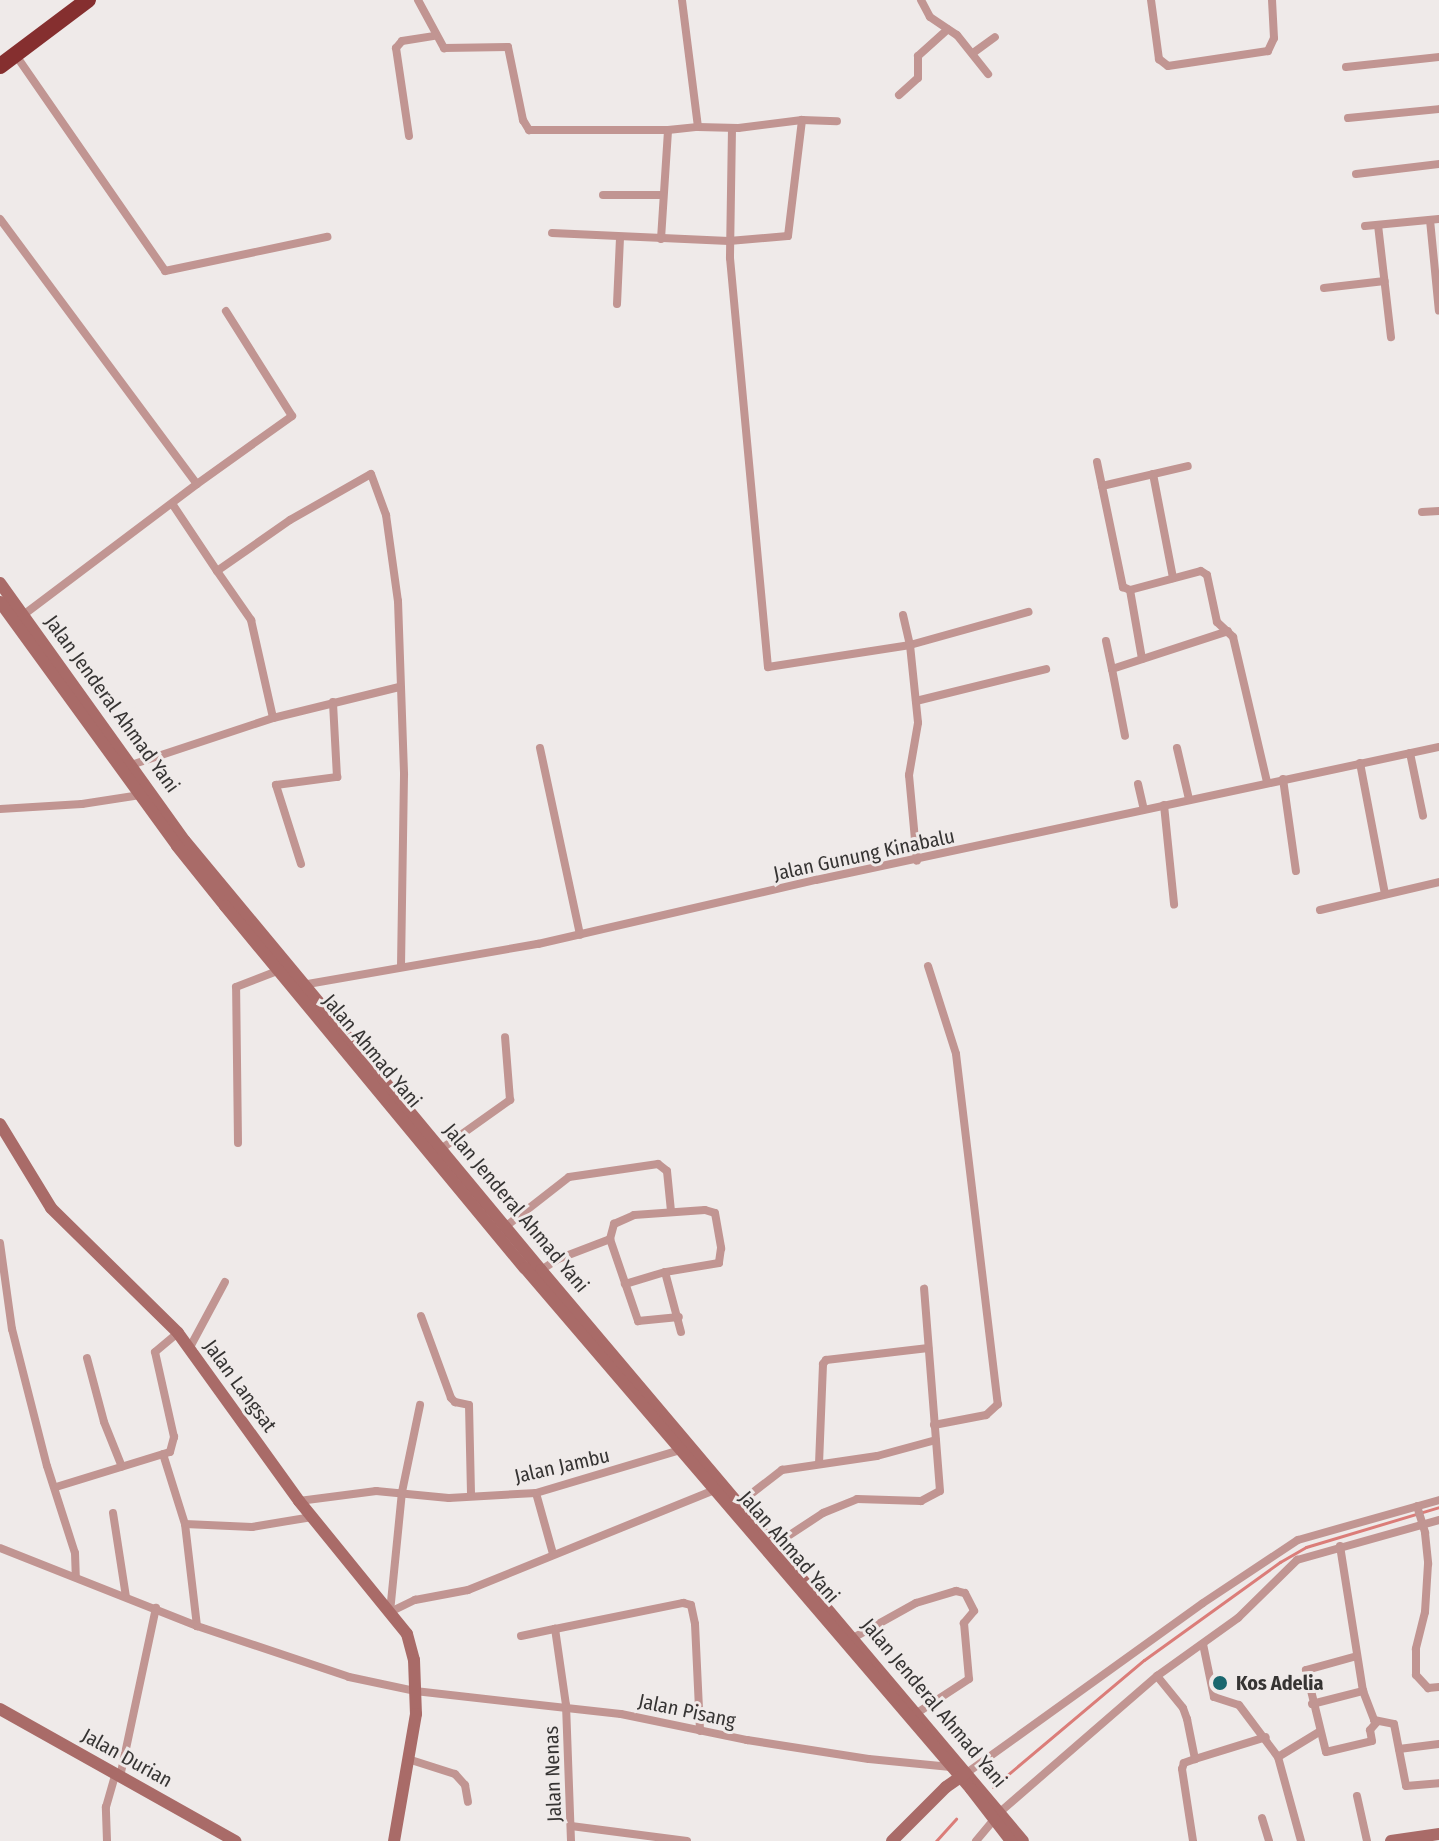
<!DOCTYPE html>
<html>
<head>
<meta charset="utf-8">
<style>
  body { margin:0 }
  #map { position:relative; width:1439px; height:1841px; overflow:hidden; background:#efeae9; font-family:"Fira Sans Condensed",sans-serif }
  div>[style] { position:absolute }
  [style*='--x'] { left:calc(var(--x)*1px); top:calc(var(--y)*1px); width:calc(var(--w)*1px); rotate:calc(var(--a)*1deg) }
  .stream>* { height:3px; margin:-1.5px; padding:0 1.5px; transform-origin:1.5px; border-radius:1.5px; background:#db7d79 }
  .street>* { height:8px; margin:-4px; padding:0 4px; transform-origin:4px; border-radius:4px; background:#c19592 }
  .secondary>* { height:12px; margin:-6px; padding:0 6px; transform-origin:6px; border-radius:6px; background:#a96b68 }
  .highway>* { height:16px; margin:-8px; padding:0 8px; transform-origin:8px; border-radius:8px; background:#852f2f }
  .dots>* { width:22px; height:22px; translate:-50% -50%; box-sizing:border-box; border:4px solid #efeae9; border-radius:50% }
  span { translate:-50% -50%; white-space:nowrap; text-align:center; line-height:1.15; -webkit-text-stroke:6px #efeae9; paint-order:stroke }
  .street-label { font-size:20px; color:#363433 }
  .poi-label { font-size:20px; color:#363433; font-weight:700 }
  .left { translate:0 -50%; text-align:left }
</style>
</head>
<body>
<div id="map">
  <div class="stream">
    <i style="--x:993;--y:1787;--w:197;--a:-40.1"></i>
    <i style="--x:1144;--y:1660;--w:168;--a:-35.8"></i>
    <i style="--x:1280;--y:1562;--w:30;--a:-30"></i>
    <i style="--x:1306;--y:1547;--w:139;--a:-16.7"></i>
    <i style="--x:936;--y:1841;--w:30;--a:-48"></i>
  </div>
  <div class="street">
    <i style="--x:418;--y:0;--w:55;--a:61.6"></i>
    <i style="--x:444;--y:48;--w:64;--a:-0.9"></i>
    <i style="--x:508;--y:47;--w:75;--a:78.4"></i>
    <i style="--x:523;--y:120;--w:12;--a:59"></i>
    <i style="--x:529;--y:130;--w:139;--a:0"></i>
    <i style="--x:921;--y:0;--w:19;--a:62"></i>
    <i style="--x:930;--y:17;--w:32;--a:34"></i>
    <i style="--x:957;--y:35;--w:50;--a:51.5"></i>
    <i style="--x:1151;--y:0;--w:60;--a:82.3"></i>
    <i style="--x:1159;--y:59;--w:11;--a:38"></i>
    <i style="--x:1168;--y:66;--w:101;--a:-8.5"></i>
    <i style="--x:1268;--y:51;--w:14;--a:-65"></i>
    <i style="--x:1274;--y:38;--w:38;--a:-93"></i>
    <i style="--x:973;--y:53;--w:27;--a:-36"></i>
    <i style="--x:15;--y:54;--w:264;--a:55.3"></i>
    <i style="--x:165;--y:271;--w:166;--a:-11.9"></i>
    <i style="--x:1346;--y:67;--w:94;--a:-6.1"></i>
    <i style="--x:899;--y:95;--w:25;--a:-42"></i>
    <i style="--x:918;--y:78;--w:22;--a:-90"></i>
    <i style="--x:918;--y:56;--w:40;--a:-42"></i>
    <i style="--x:1348;--y:118;--w:91;--a:-5.6"></i>
    <i style="--x:802;--y:120;--w:35;--a:2"></i>
    <i style="--x:732;--y:128;--w:130;--a:90.9"></i>
    <i style="--x:730;--y:258;--w:411;--a:84.7"></i>
    <i style="--x:768;--y:667;--w:144;--a:-8.8"></i>
    <i style="--x:910;--y:645;--w:123;--a:-15.6"></i>
    <i style="--x:409;--y:136;--w:89;--a:-98.4"></i>
    <i style="--x:396;--y:48;--w:9;--a:-49"></i>
    <i style="--x:402;--y:41;--w:33;--a:-9"></i>
    <i style="--x:1356;--y:174;--w:84;--a:-6.9"></i>
    <i style="--x:603;--y:195;--w:60;--a:0"></i>
    <i style="--x:0;--y:219;--w:330;--a:53.4"></i>
    <i style="--x:197;--y:484;--w:218;--a:143"></i>
    <i style="--x:1430;--y:220;--w:91;--a:84.4"></i>
    <i style="--x:1378;--y:225;--w:113;--a:83.4"></i>
    <i style="--x:1365;--y:226;--w:74;--a:-5.4"></i>
    <i style="--x:552;--y:233;--w:177;--a:2.6"></i>
    <i style="--x:729;--y:241;--w:59;--a:-4.8"></i>
    <i style="--x:788;--y:236;--w:117;--a:-83.1"></i>
    <i style="--x:802;--y:120;--w:64;--a:172.9"></i>
    <i style="--x:738;--y:128;--w:40;--a:-178.6"></i>
    <i style="--x:661;--y:239;--w:109;--a:-86.3"></i>
    <i style="--x:668;--y:130;--w:30;--a:-6"></i>
    <i style="--x:698;--y:127;--w:128;--a:-97.2"></i>
    <i style="--x:1324;--y:288;--w:61;--a:-6.5"></i>
    <i style="--x:617;--y:304;--w:66;--a:-87.4"></i>
    <i style="--x:1097;--y:462;--w:128;--a:78.3"></i>
    <i style="--x:1123;--y:587;--w:8;--a:23"></i>
    <i style="--x:1130;--y:590;--w:73;--a:-15"></i>
    <i style="--x:1201;--y:571;--w:7;--a:34"></i>
    <i style="--x:1207;--y:575;--w:48;--a:78"></i>
    <i style="--x:1217;--y:622;--w:22;--a:43"></i>
    <i style="--x:1233;--y:637;--w:149;--a:76.8"></i>
    <i style="--x:1153;--y:474;--w:106;--a:79.1"></i>
    <i style="--x:197;--y:484;--w:117;--a:-35.6"></i>
    <i style="--x:292;--y:416;--w:124;--a:-122.2"></i>
    <i style="--x:1102;--y:486;--w:88;--a:-13.1"></i>
    <i style="--x:173;--y:505;--w:79;--a:56.3"></i>
    <i style="--x:217;--y:571;--w:89;--a:-34.9"></i>
    <i style="--x:290;--y:520;--w:93;--a:-29.6"></i>
    <i style="--x:371;--y:474;--w:44;--a:69.9"></i>
    <i style="--x:386;--y:515;--w:87;--a:82.1"></i>
    <i style="--x:398;--y:601;--w:174;--a:88"></i>
    <i style="--x:404;--y:775;--w:191;--a:90.9"></i>
    <i style="--x:1422;--y:512;--w:17;--a:-3"></i>
    <i style="--x:217;--y:571;--w:60;--a:55.2"></i>
    <i style="--x:251;--y:620;--w:100;--a:77.3"></i>
    <i style="--x:1130;--y:590;--w:70;--a:80.1"></i>
    <i style="--x:903;--y:615;--w:31;--a:77"></i>
    <i style="--x:910;--y:645;--w:78;--a:84.1"></i>
    <i style="--x:918;--y:723;--w:53;--a:99.8"></i>
    <i style="--x:909;--y:775;--w:86;--a:84.7"></i>
    <i style="--x:1106;--y:641;--w:29;--a:78"></i>
    <i style="--x:1112;--y:669;--w:122;--a:-18.1"></i>
    <i style="--x:1112;--y:669;--w:68;--a:79"></i>
    <i style="--x:916;--y:701;--w:134;--a:-13.8"></i>
    <i style="--x:540;--y:748;--w:191;--a:77.9"></i>
    <i style="--x:1177;--y:748;--w:52;--a:76.8"></i>
    <i style="--x:1410;--y:753;--w:64;--a:78.3"></i>
    <i style="--x:1360;--y:763;--w:133;--a:79.2"></i>
    <i style="--x:131;--y:765;--w:150;--a:-18.3"></i>
    <i style="--x:273;--y:718;--w:130;--a:-13.8"></i>
    <i style="--x:1283;--y:779;--w:93;--a:82"></i>
    <i style="--x:1138;--y:784;--w:26;--a:77"></i>
    <i style="--x:1164;--y:805;--w:100;--a:84.2"></i>
    <i style="--x:0;--y:809;--w:82;--a:-3.5"></i>
    <i style="--x:82;--y:804;--w:59;--a:-8.8"></i>
    <i style="--x:301;--y:864;--w:83;--a:-107.6"></i>
    <i style="--x:276;--y:785;--w:62;--a:-7.5"></i>
    <i style="--x:337;--y:777;--w:75;--a:-93.1"></i>
    <i style="--x:1320;--y:910;--w:122;--a:-13.2"></i>
    <i style="--x:928;--y:966;--w:92;--a:72.3"></i>
    <i style="--x:956;--y:1054;--w:353;--a:83.2"></i>
    <i style="--x:998;--y:1404;--w:16;--a:137"></i>
    <i style="--x:986;--y:1415;--w:53;--a:169.1"></i>
    <i style="--x:302;--y:985;--w:240;--a:-9.9"></i>
    <i style="--x:538;--y:944;--w:285;--a:-13"></i>
    <i style="--x:816;--y:880;--w:637;--a:-12.05"></i>
    <i style="--x:238;--y:1143;--w:156;--a:-90.7"></i>
    <i style="--x:236;--y:987;--w:47;--a:-21.1"></i>
    <i style="--x:441;--y:1149;--w:85;--a:-35.4"></i>
    <i style="--x:510;--y:1100;--w:63;--a:-94.5"></i>
    <i style="--x:505;--y:1227;--w:81;--a:-38"></i>
    <i style="--x:569;--y:1177;--w:90;--a:-8.3"></i>
    <i style="--x:658;--y:1164;--w:11;--a:38"></i>
    <i style="--x:667;--y:1171;--w:40;--a:84.3"></i>
    <i style="--x:610;--y:1239;--w:87;--a:71.1"></i>
    <i style="--x:638;--y:1321;--w:41;--a:-5.6"></i>
    <i style="--x:0;--y:1243;--w:87;--a:82.1"></i>
    <i style="--x:12;--y:1329;--w:141;--a:75.7"></i>
    <i style="--x:47;--y:1466;--w:91;--a:72.2"></i>
    <i style="--x:75;--y:1553;--w:24;--a:88"></i>
    <i style="--x:541;--y:1270;--w:20;--a:-33"></i>
    <i style="--x:558;--y:1259;--w:56;--a:-21"></i>
    <i style="--x:610;--y:1239;--w:16;--a:-75"></i>
    <i style="--x:614;--y:1224;--w:22;--a:-24"></i>
    <i style="--x:634;--y:1215;--w:71;--a:-4"></i>
    <i style="--x:705;--y:1210;--w:10;--a:17"></i>
    <i style="--x:715;--y:1213;--w:36;--a:80"></i>
    <i style="--x:721;--y:1248;--w:15;--a:98"></i>
    <i style="--x:719;--y:1263;--w:55;--a:170.5"></i>
    <i style="--x:665;--y:1272;--w:42;--a:163.3"></i>
    <i style="--x:665;--y:1272;--w:62;--a:75.1"></i>
    <i style="--x:421;--y:1316;--w:87;--a:69.9"></i>
    <i style="--x:451;--y:1398;--w:6;--a:45"></i>
    <i style="--x:455;--y:1402;--w:14;--a:12"></i>
    <i style="--x:469;--y:1405;--w:90;--a:88.7"></i>
    <i style="--x:189;--y:1349;--w:76;--a:-61.8"></i>
    <i style="--x:87;--y:1358;--w:66;--a:75.1"></i>
    <i style="--x:104;--y:1422;--w:48;--a:68.2"></i>
    <i style="--x:163;--y:1454;--w:73;--a:72.6"></i>
    <i style="--x:185;--y:1524;--w:103;--a:83.3"></i>
    <i style="--x:819;--y:1464;--w:100;--a:-87.7"></i>
    <i style="--x:823;--y:1364;--w:5;--a:-53"></i>
    <i style="--x:826;--y:1360;--w:103;--a:-6.7"></i>
    <i style="--x:56;--y:1487;--w:119;--a:-17.1"></i>
    <i style="--x:170;--y:1452;--w:16;--a:-75"></i>
    <i style="--x:174;--y:1437;--w:87;--a:-102.6"></i>
    <i style="--x:155;--y:1352;--w:30;--a:-40"></i>
    <i style="--x:536;--y:1493;--w:63;--a:74.4"></i>
    <i style="--x:299;--y:1501;--w:78;--a:-7.4"></i>
    <i style="--x:376;--y:1491;--w:73;--a:5.5"></i>
    <i style="--x:449;--y:1498;--w:87;--a:-3.3"></i>
    <i style="--x:536;--y:1493;--w:150;--a:-16.6"></i>
    <i style="--x:738;--y:1504;--w:56;--a:-37.7"></i>
    <i style="--x:782;--y:1470;--w:96;--a:-8.4"></i>
    <i style="--x:877;--y:1456;--w:61;--a:-15.2"></i>
    <i style="--x:1417;--y:1506;--w:28;--a:73"></i>
    <i style="--x:1425;--y:1533;--w:31;--a:84"></i>
    <i style="--x:1428;--y:1564;--w:48;--a:93.6"></i>
    <i style="--x:1425;--y:1612;--w:38;--a:104"></i>
    <i style="--x:1416;--y:1649;--w:26;--a:90"></i>
    <i style="--x:1416;--y:1675;--w:18;--a:47"></i>
    <i style="--x:1428;--y:1688;--w:11;--a:-5"></i>
    <i style="--x:113;--y:1513;--w:85;--a:81.2"></i>
    <i style="--x:185;--y:1524;--w:67;--a:2.6"></i>
    <i style="--x:252;--y:1527;--w:61;--a:-9.5"></i>
    <i style="--x:773;--y:1546;--w:60;--a:-33.4"></i>
    <i style="--x:823;--y:1513;--w:37;--a:-22"></i>
    <i style="--x:857;--y:1499;--w:64;--a:1.8"></i>
    <i style="--x:921;--y:1501;--w:21;--a:-28"></i>
    <i style="--x:940;--y:1491;--w:203;--a:-94.5"></i>
    <i style="--x:1340;--y:1546;--w:147;--a:81"></i>
    <i style="--x:0;--y:1548;--w:212;--a:21.6"></i>
    <i style="--x:197;--y:1626;--w:160;--a:18.5"></i>
    <i style="--x:349;--y:1677;--w:67;--a:12"></i>
    <i style="--x:415;--y:1691;--w:207;--a:6.4"></i>
    <i style="--x:621;--y:1714;--w:129;--a:11.7"></i>
    <i style="--x:747;--y:1740;--w:123;--a:8.9"></i>
    <i style="--x:869;--y:1759;--w:82;--a:5.6"></i>
    <i style="--x:390;--y:1612;--w:28;--a:-26"></i>
    <i style="--x:415;--y:1600;--w:54;--a:-10.7"></i>
    <i style="--x:468;--y:1590;--w:266;--a:-22.1"></i>
    <i style="--x:390;--y:1612;--w:121;--a:-84.3"></i>
    <i style="--x:402;--y:1492;--w:89;--a:-78.3"></i>
    <i style="--x:521;--y:1636;--w:35;--a:-12"></i>
    <i style="--x:853;--y:1638;--w:72;--a:-29.1"></i>
    <i style="--x:916;--y:1603;--w:42;--a:-16.7"></i>
    <i style="--x:956;--y:1591;--w:9;--a:13"></i>
    <i style="--x:965;--y:1593;--w:20;--a:63"></i>
    <i style="--x:974;--y:1611;--w:16;--a:130"></i>
    <i style="--x:964;--y:1623;--w:56;--a:84.9"></i>
    <i style="--x:969;--y:1679;--w:62;--a:146.8"></i>
    <i style="--x:1203;--y:1644;--w:54;--a:78.3"></i>
    <i style="--x:1214;--y:1697;--w:26;--a:18"></i>
    <i style="--x:1239;--y:1705;--w:65;--a:53.1"></i>
    <i style="--x:1278;--y:1757;--w:87;--a:74.7"></i>
    <i style="--x:1357;--y:1656;--w:53;--a:164.6"></i>
    <i style="--x:1306;--y:1670;--w:84;--a:76.3"></i>
    <i style="--x:1326;--y:1752;--w:47;--a:-13.4"></i>
    <i style="--x:1372;--y:1741;--w:11;--a:-100"></i>
    <i style="--x:1370;--y:1730;--w:11;--a:-49"></i>
    <i style="--x:1157;--y:1676;--w:41;--a:50.9"></i>
    <i style="--x:1183;--y:1708;--w:12;--a:70"></i>
    <i style="--x:1187;--y:1719;--w:41;--a:78.7"></i>
    <i style="--x:1195;--y:1759;--w:12;--a:160"></i>
    <i style="--x:1184;--y:1763;--w:6;--a:108"></i>
    <i style="--x:1182;--y:1769;--w:73;--a:81.3"></i>
    <i style="--x:1312;--y:1704;--w:53;--a:-14.3"></i>
    <i style="--x:1363;--y:1691;--w:31;--a:69"></i>
    <i style="--x:1374;--y:1720;--w:20;--a:11"></i>
    <i style="--x:1394;--y:1724;--w:63;--a:79"></i>
    <i style="--x:1406;--y:1786;--w:33;--a:-5"></i>
    <i style="--x:1399;--y:1749;--w:40;--a:-7.1"></i>
    <i style="--x:1278;--y:1757;--w:48;--a:-31.4"></i>
    <i style="--x:1195;--y:1759;--w:74;--a:-17.2"></i>
    <i style="--x:411;--y:1760;--w:46;--a:17.7"></i>
    <i style="--x:455;--y:1774;--w:15;--a:48"></i>
    <i style="--x:465;--y:1785;--w:17;--a:80"></i>
    <i style="--x:968;--y:1772;--w:289;--a:-35.7"></i>
    <i style="--x:1203;--y:1603;--w:114;--a:-33.6"></i>
    <i style="--x:1298;--y:1540;--w:147;--a:-15.8"></i>
    <i style="--x:120;--y:1777;--w:173;--a:-78"></i>
    <i style="--x:1357;--y:1796;--w:46;--a:77.5"></i>
    <i style="--x:1262;--y:1818;--w:24;--a:73"></i>
    <i style="--x:571;--y:1826;--w:117;--a:7.4"></i>
    <i style="--x:107;--y:1841;--w:34;--a:-92"></i>
    <i style="--x:106;--y:1807;--w:33;--a:-74"></i>
    <i style="--x:571;--y:1841;--w:136;--a:-92.1"></i>
    <i style="--x:566;--y:1705;--w:77;--a:-98.2"></i>
    <i style="--x:555;--y:1629;--w:131;--a:-11.5"></i>
    <i style="--x:683;--y:1603;--w:8;--a:14"></i>
    <i style="--x:691;--y:1605;--w:19;--a:78"></i>
    <i style="--x:695;--y:1624;--w:107;--a:87.3"></i>
    <i style="--x:976;--y:1841;--w:38;--a:-50"></i>
    <i style="--x:1000;--y:1812;--w:208;--a:-40.9"></i>
    <i style="--x:1157;--y:1676;--w:100;--a:-35.6"></i>
    <i style="--x:1238;--y:1618;--w:83;--a:-44.5"></i>
    <i style="--x:1297;--y:1560;--w:148;--a:-15.7"></i>
  </div>
  <div class="secondary">
    <i style="--x:0;--y:583;--w:317;--a:54.4"></i>
    <i style="--x:185;--y:841;--w:557;--a:50.31"></i>
    <i style="--x:541;--y:1270;--w:747;--a:49.83"></i>
    <i style="--x:0;--y:602;--w:301;--a:54"></i>
    <i style="--x:177;--y:846;--w:77;--a:51.3"></i>
    <i style="--x:225;--y:906;--w:470;--a:50.4"></i>
    <i style="--x:525;--y:1268;--w:686;--a:49.43"></i>
    <i style="--x:971;--y:1789;--w:66;--a:52.4"></i>
    <i style="--x:0;--y:1124;--w:98;--a:58.7"></i>
    <i style="--x:51;--y:1208;--w:178;--a:44.5"></i>
    <i style="--x:178;--y:1333;--w:207;--a:54.2"></i>
    <i style="--x:299;--y:1501;--w:171;--a:50.9"></i>
    <i style="--x:407;--y:1634;--w:27;--a:75"></i>
    <i style="--x:414;--y:1660;--w:54;--a:87.9"></i>
    <i style="--x:416;--y:1714;--w:129;--a:99.8"></i>
    <i style="--x:0;--y:1709;--w:270;--a:29.3"></i>
    <i style="--x:892;--y:1841;--w:76;--a:-45"></i>
    <i style="--x:946;--y:1787;--w:24;--a:-35"></i>
    <i style="--x:1391;--y:1841;--w:49;--a:-8.3"></i>
  </div>
  <div class="highway">
    <i style="--x:0;--y:66;--w:110;--a:-36.9"></i>
  </div>
  <div class="dots">
    <i style="left:1220px;top:1683px;background:#1a676e"></i>
  </div>
  <div class="street-label">
    <span style="left:112px;top:704px;rotate:54deg">Jalan Jenderal Ahmad Yani</span>
    <span style="left:864px;top:855px;rotate:-12deg">Jalan Gunung Kinabalu</span>
    <span style="left:372px;top:1051px;rotate:50deg">Jalan Ahmad Yani</span>
    <span style="left:516px;top:1208px;rotate:50deg">Jalan Jenderal Ahmad Yani</span>
    <span style="left:240px;top:1386px;rotate:54deg">Jalan Langsat</span>
    <span style="left:562px;top:1466px;rotate:-13deg">Jalan Jambu</span>
    <span style="left:789px;top:1547px;rotate:49deg">Jalan Ahmad Yani</span>
    <span style="left:934px;top:1703px;rotate:50deg">Jalan Jenderal Ahmad Yani</span>
    <span style="left:687px;top:1711px;rotate:12deg">Jalan Pisang</span>
    <span style="left:127px;top:1758px;rotate:29deg">Jalan Durian</span>
    <span style="left:553px;top:1774px;rotate:-92deg">Jalan Nenas</span>
  </div>
  <div class="poi-label">
    <span class="left" style="left:1236px;top:1683px">Kos Adelia</span>
  </div>
</div>
</body>
</html>
